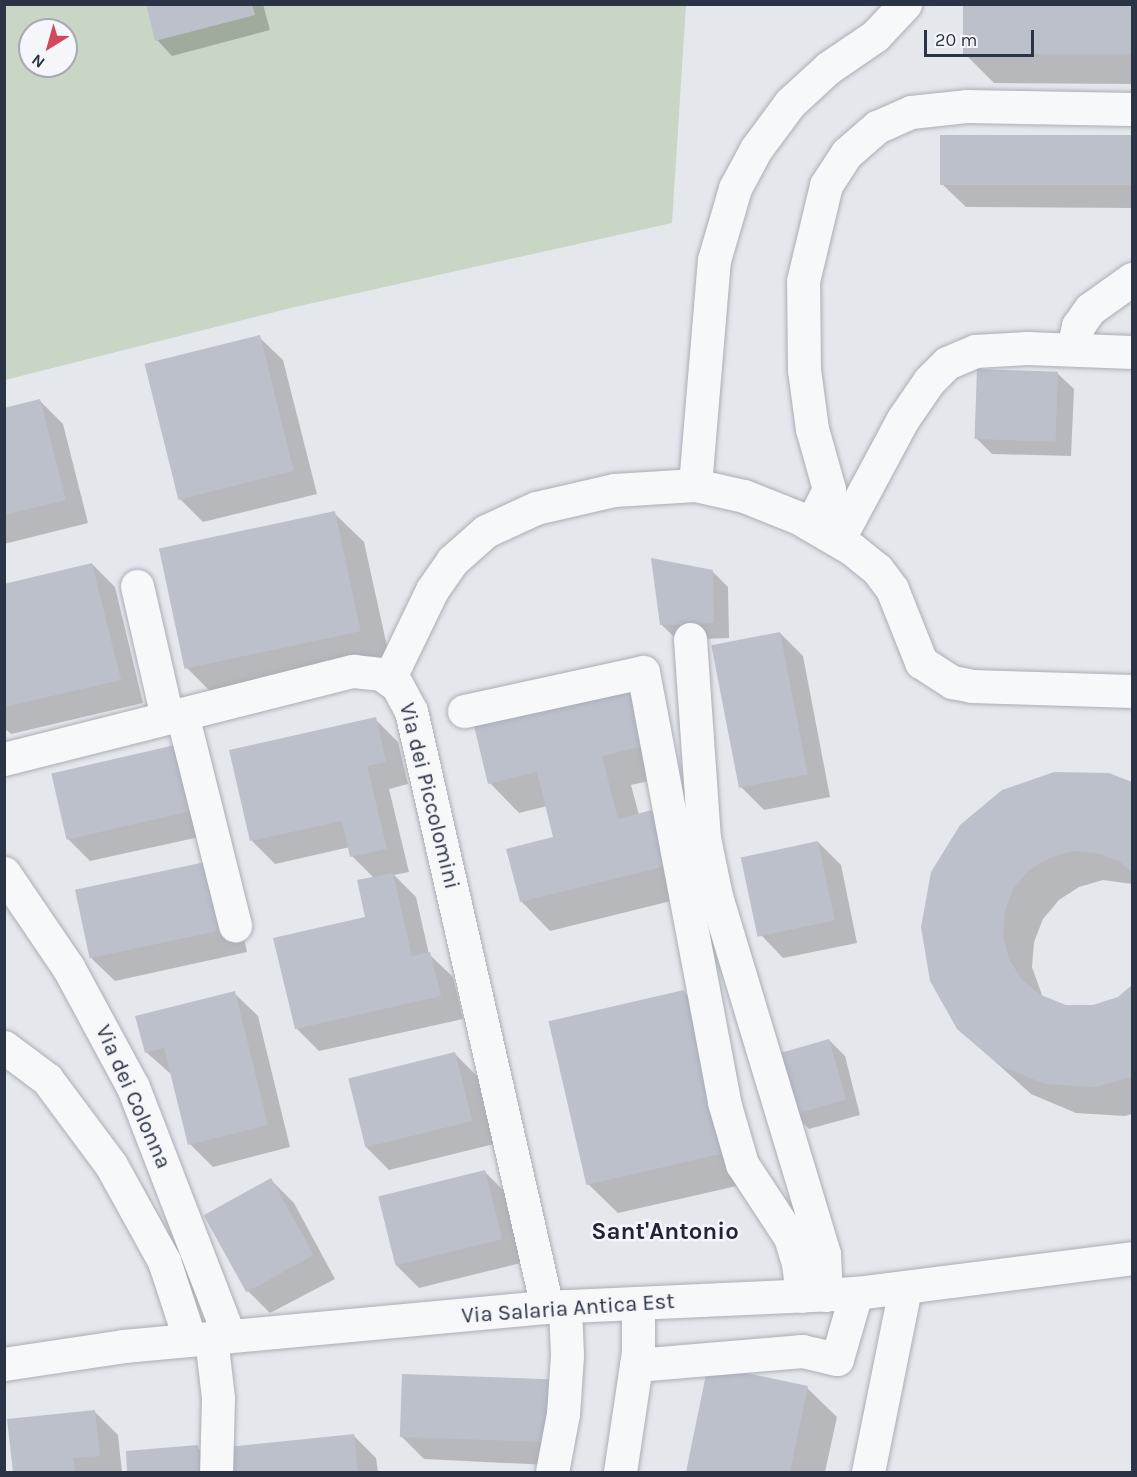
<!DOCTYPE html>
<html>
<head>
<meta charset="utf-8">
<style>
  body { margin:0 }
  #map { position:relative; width:1137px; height:1477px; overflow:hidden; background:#e4e7ec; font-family:Karla,sans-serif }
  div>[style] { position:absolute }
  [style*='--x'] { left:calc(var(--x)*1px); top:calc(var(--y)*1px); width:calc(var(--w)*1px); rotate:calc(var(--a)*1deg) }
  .green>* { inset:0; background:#c9d6c5 }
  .shadow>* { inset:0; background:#0003 }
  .building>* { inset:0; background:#bbc0ca; transform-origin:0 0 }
  .roads { filter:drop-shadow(0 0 2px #a9aeb7) drop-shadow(0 0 2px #a9aeb7) }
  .minor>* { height:33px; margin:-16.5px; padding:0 16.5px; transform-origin:16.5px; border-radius:16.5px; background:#f7f8fa }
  span { translate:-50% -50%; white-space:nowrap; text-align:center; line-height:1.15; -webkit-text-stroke:5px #f4f6f9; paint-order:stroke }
  .street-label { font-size:22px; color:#2b3445 }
  .neighbourhood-label { font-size:24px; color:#1d2536; font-weight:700 }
  .frame { position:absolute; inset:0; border:6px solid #2b3445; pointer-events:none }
  .north { position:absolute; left:18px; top:18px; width:60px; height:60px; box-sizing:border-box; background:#f4f6f9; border:2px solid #a4a8b1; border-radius:50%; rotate:217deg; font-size:16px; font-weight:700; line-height:24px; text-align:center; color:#2b3445 }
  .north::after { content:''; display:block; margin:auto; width:21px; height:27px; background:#d1495b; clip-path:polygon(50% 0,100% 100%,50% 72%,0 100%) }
  .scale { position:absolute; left:924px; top:30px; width:110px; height:27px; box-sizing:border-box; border:3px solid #2b3445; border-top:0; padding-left:8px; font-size:18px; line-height:21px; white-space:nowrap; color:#2b3445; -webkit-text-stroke:4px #f4f6f9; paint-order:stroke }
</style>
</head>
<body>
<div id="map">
  <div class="green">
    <i style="clip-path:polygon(evenodd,5px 5px,686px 5px,672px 223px,295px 307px,5px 380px,5px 5px,30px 30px,66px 30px,66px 66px,30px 66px,30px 30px)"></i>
  </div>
  <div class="shadow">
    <i style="clip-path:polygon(147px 4px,263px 4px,270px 30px,172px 56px,157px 40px)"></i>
    <i style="clip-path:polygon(965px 4px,1132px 4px,1132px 84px,994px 83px,964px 53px)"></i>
    <i style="clip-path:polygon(941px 136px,1132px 138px,1132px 208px,966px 207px,942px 184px)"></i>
    <i style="clip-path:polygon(259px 337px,283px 360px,317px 494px,203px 522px,180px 499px)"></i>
    <i style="clip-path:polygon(1058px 374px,1074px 389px,1071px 456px,992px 454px,976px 438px)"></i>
    <i style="clip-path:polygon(40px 401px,63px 424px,88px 523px,4px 544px,4px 410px)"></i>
    <i style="clip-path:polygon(334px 513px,364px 542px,390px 660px,217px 698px,187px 668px)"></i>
    <i style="clip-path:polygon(92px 564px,115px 587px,143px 703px,11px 734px,4px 728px,4px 585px)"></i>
    <i style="clip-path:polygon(712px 571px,728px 587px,729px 638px,677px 640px,661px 624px)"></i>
    <i style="clip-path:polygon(780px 633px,803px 656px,830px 797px,764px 810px,741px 787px)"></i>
    <i style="clip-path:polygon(627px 690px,657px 719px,671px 776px,631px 785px,639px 815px,652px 812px,681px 842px,695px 895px,550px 931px,521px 901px,555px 838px,547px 806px,519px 813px,490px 783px)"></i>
    <i style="clip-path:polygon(375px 719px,398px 742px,408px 784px,389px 789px,409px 872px,394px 875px,416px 897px,429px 954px,453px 977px,463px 1019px,319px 1051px,296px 1028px,367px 918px,374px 878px,352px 856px,350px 847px,275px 864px,252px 841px)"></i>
    <i style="clip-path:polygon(175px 747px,213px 834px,90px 861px,67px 838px)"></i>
    <i style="clip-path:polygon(1109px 775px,1132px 783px,1132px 884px,1103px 880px,1079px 887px,1059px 900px,1043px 919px,1034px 942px,1032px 967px,1043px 998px,1065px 1006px,1093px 1007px,1119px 998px,1132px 987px,1132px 1114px,1125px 1116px,1076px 1113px,1031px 1094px,958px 1028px,932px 980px)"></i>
    <i style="clip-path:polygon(818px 842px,841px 865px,857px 943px,783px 958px,760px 934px)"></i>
    <i style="clip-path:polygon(233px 885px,247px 952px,115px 981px,91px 958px)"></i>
    <i style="clip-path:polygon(683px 991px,713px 1021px,750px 1183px,618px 1213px,588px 1184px)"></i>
    <i style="clip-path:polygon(234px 993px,258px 1016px,290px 1147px,213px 1167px,190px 1144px,172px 1075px,146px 1052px)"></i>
    <i style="clip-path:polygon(829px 1040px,845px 1056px,860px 1115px,809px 1129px,793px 1113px)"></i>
    <i style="clip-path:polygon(455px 1054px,478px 1077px,494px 1144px,389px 1170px,366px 1147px)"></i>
    <i style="clip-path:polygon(485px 1172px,508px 1195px,525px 1262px,419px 1288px,396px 1265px)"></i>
    <i style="clip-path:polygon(271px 1180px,294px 1203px,335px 1279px,270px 1313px,247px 1290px)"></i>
    <i style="clip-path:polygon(710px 1367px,807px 1388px,837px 1417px,825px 1472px,688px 1472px)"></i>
    <i style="clip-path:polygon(571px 1405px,569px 1466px,424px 1459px,401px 1436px)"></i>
    <i style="clip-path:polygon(95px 1412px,118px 1435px,122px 1472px,14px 1472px,9px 1421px)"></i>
    <i style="clip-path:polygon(353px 1435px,376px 1458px,378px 1472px,232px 1472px,229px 1448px)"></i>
    <i style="clip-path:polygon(197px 1447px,213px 1463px,214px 1472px,129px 1472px,127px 1452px)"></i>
  </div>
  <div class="building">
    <i style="clip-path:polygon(146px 4px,252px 4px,255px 15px,155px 41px)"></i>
    <i style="left:963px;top:4px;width:169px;height:50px"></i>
    <i style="left:940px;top:135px;width:192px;height:50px"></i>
    <i style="left:260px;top:335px;width:140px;height:119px;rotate:76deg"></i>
    <i style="left:977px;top:369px;width:81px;height:70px;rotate:2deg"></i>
    <i style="clip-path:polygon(40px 399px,66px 500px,4px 515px,4px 408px)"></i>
    <i style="left:335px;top:511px;width:123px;height:180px;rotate:78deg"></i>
    <i style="clip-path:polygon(651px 558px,713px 570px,714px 623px,660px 625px)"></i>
    <i style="clip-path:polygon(92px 563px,121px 680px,4px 707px,4px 584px)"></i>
    <i style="left:780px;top:632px;width:145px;height:70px;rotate:79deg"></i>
    <i style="clip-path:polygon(628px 688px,642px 746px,602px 756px,618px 819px,652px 810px,666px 866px,520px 902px,506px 849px,553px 837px,537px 772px,488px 784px,474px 726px)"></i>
    <i style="clip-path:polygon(376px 717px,386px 762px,367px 766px,387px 849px,350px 857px,342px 821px,250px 841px,229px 750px)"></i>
    <i style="left:175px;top:745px;width:68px;height:127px;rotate:77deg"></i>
    <i style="clip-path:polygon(1054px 772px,1109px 773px,1132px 782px,1132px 873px,1120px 862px,1097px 853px,1073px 851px,1049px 858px,1029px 870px,1013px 889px,1005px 911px,1003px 936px,1009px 959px,1022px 980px,1041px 995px,1066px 1005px,1093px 1005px,1118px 997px,1132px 985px,1132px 1077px,1095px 1087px,1045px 1084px,999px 1065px,957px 1029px,930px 981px,921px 927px,931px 872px,960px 825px,1002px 790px)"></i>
    <i style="left:818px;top:841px;width:81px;height:79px;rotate:78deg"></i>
    <i style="left:210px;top:861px;width:70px;height:138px;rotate:78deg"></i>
    <i style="clip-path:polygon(393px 873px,412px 956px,430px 952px,441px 996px,295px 1029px,273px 938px,365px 917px,357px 880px)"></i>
    <i style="left:684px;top:990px;width:168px;height:139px;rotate:77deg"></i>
    <i style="clip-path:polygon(235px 991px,268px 1125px,188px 1145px,164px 1048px,145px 1053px,135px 1016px)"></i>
    <i style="left:829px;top:1039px;width:63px;height:55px;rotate:74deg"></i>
    <i style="left:455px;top:1052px;width:71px;height:110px;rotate:76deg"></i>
    <i style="left:485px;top:1170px;width:71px;height:110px;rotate:76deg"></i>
    <i style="left:271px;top:1178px;width:88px;height:77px;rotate:61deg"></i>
    <i style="clip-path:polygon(708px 1365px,808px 1386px,790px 1472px,686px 1472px)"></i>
    <i style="left:402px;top:1374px;width:147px;height:63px;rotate:2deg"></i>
    <i style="clip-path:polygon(95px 1410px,100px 1456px,73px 1458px,75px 1472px,13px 1472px,7px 1419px)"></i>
    <i style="clip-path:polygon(354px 1434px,358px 1472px,230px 1472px,228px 1447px)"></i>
    <i style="clip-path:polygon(198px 1445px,200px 1472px,127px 1472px,126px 1451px)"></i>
  </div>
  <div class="roads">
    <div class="minor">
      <i style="--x:1073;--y:349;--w:24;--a:-78"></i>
      <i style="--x:1078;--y:326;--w:21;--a:-55"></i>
      <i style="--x:1090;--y:309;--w:52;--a:-35.5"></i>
      <i style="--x:695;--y:485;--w:226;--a:-85.2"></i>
      <i style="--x:714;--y:260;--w:75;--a:-73.7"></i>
      <i style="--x:735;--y:188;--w:44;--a:-61.7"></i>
      <i style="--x:756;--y:149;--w:57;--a:-53.5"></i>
      <i style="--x:790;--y:103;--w:52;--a:-42.6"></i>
      <i style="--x:828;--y:68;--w:57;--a:-34.2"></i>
      <i style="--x:875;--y:36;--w:44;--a:-46.8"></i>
      <i style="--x:811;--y:525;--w:40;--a:-63.4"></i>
      <i style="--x:829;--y:489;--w:62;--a:-105.8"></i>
      <i style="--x:812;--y:429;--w:60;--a:-97.7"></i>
      <i style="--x:804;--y:370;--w:89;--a:-90.6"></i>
      <i style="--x:803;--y:281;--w:99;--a:-76.5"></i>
      <i style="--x:826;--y:185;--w:38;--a:-57"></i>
      <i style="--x:847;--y:153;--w:40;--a:-41"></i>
      <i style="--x:877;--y:127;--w:37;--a:-24"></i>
      <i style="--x:911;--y:112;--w:55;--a:-6.2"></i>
      <i style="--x:966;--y:106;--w:166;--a:1"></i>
      <i style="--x:838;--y:540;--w:137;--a:-61.8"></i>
      <i style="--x:903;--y:419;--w:46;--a:-55.6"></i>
      <i style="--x:929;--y:381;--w:25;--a:-45"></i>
      <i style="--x:947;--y:363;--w:30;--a:-23"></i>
      <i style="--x:975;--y:351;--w:52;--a:-3.3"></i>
      <i style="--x:1027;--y:348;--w:105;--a:2.2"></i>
      <i style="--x:137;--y:586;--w:134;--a:77.1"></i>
      <i style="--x:690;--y:639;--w:199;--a:86"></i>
      <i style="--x:704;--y:838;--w:59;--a:78.3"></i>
      <i style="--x:716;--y:896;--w:374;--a:73.2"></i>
      <i style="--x:824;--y:1254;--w:41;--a:87.2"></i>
      <i style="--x:389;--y:679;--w:99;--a:-64.2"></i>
      <i style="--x:432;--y:590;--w:35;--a:-55"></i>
      <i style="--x:452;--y:561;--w:45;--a:-41.4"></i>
      <i style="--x:486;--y:531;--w:55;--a:-24.7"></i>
      <i style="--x:536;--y:508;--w:80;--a:-13"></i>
      <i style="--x:614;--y:490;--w:81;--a:-3.5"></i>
      <i style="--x:695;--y:485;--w:50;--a:12.7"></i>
      <i style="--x:744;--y:496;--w:59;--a:21.8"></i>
      <i style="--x:799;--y:518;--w:61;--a:30.3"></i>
      <i style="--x:852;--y:549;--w:32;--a:39"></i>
      <i style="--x:877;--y:569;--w:25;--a:53"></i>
      <i style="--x:892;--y:589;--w:79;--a:68.3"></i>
      <i style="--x:921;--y:662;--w:37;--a:33"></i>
      <i style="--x:952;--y:682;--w:20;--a:11"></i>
      <i style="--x:972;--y:686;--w:160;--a:1.8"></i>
      <i style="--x:464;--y:711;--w:183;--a:-12.3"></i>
      <i style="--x:643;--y:672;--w:438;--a:79.3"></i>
      <i style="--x:724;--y:1102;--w:65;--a:73.8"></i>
      <i style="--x:742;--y:1164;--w:87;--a:56.7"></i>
      <i style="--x:790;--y:1237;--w:27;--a:73"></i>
      <i style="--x:798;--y:1263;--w:33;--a:83"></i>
      <i style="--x:182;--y:714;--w:218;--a:75.9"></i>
      <i style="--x:4;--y:759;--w:360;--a:-14.2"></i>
      <i style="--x:353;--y:671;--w:28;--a:6"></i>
      <i style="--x:381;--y:674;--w:19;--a:35"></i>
      <i style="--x:397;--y:685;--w:30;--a:62"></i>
      <i style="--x:411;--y:711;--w:611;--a:77.15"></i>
      <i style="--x:4;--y:873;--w:114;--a:55.8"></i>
      <i style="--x:68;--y:967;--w:136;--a:61.6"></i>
      <i style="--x:133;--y:1087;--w:267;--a:68.9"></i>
      <i style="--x:4;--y:1047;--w:54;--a:36.7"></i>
      <i style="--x:47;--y:1079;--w:107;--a:53.3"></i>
      <i style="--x:111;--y:1165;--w:110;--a:61.1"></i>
      <i style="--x:164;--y:1261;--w:83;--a:71.8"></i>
      <i style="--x:211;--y:1338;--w:60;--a:83.3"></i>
      <i style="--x:218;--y:1398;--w:74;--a:91.5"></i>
      <i style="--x:4;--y:1364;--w:121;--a:-8.5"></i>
      <i style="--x:124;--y:1346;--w:425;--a:-5.3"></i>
      <i style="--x:547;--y:1307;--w:309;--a:-2.6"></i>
      <i style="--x:856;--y:1293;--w:278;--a:-7.2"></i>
      <i style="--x:636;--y:1365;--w:167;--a:-4.8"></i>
      <i style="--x:802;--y:1351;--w:36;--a:13"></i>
      <i style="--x:837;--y:1359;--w:69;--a:-73.9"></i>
      <i style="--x:552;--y:1472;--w:59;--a:-79.3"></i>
      <i style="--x:563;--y:1414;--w:59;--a:-86.1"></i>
      <i style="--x:567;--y:1355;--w:49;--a:-92.3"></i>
      <i style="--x:620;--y:1472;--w:121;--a:-81.5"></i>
      <i style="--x:638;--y:1352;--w:49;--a:-90"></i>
      <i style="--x:868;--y:1472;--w:188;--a:-78.6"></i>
    </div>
  </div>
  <div class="street-label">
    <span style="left:429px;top:796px;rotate:76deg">Via dei Piccolomini</span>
    <span style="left:133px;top:1097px;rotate:66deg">Via dei Colonna</span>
    <span style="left:568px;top:1309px;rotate:-4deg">Via Salaria Antica Est</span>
  </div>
  <div class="neighbourhood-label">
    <span style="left:665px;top:1232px">Sant'Antonio</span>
  </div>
  <div class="frame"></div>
  <div class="north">N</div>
  <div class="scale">20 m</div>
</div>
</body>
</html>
